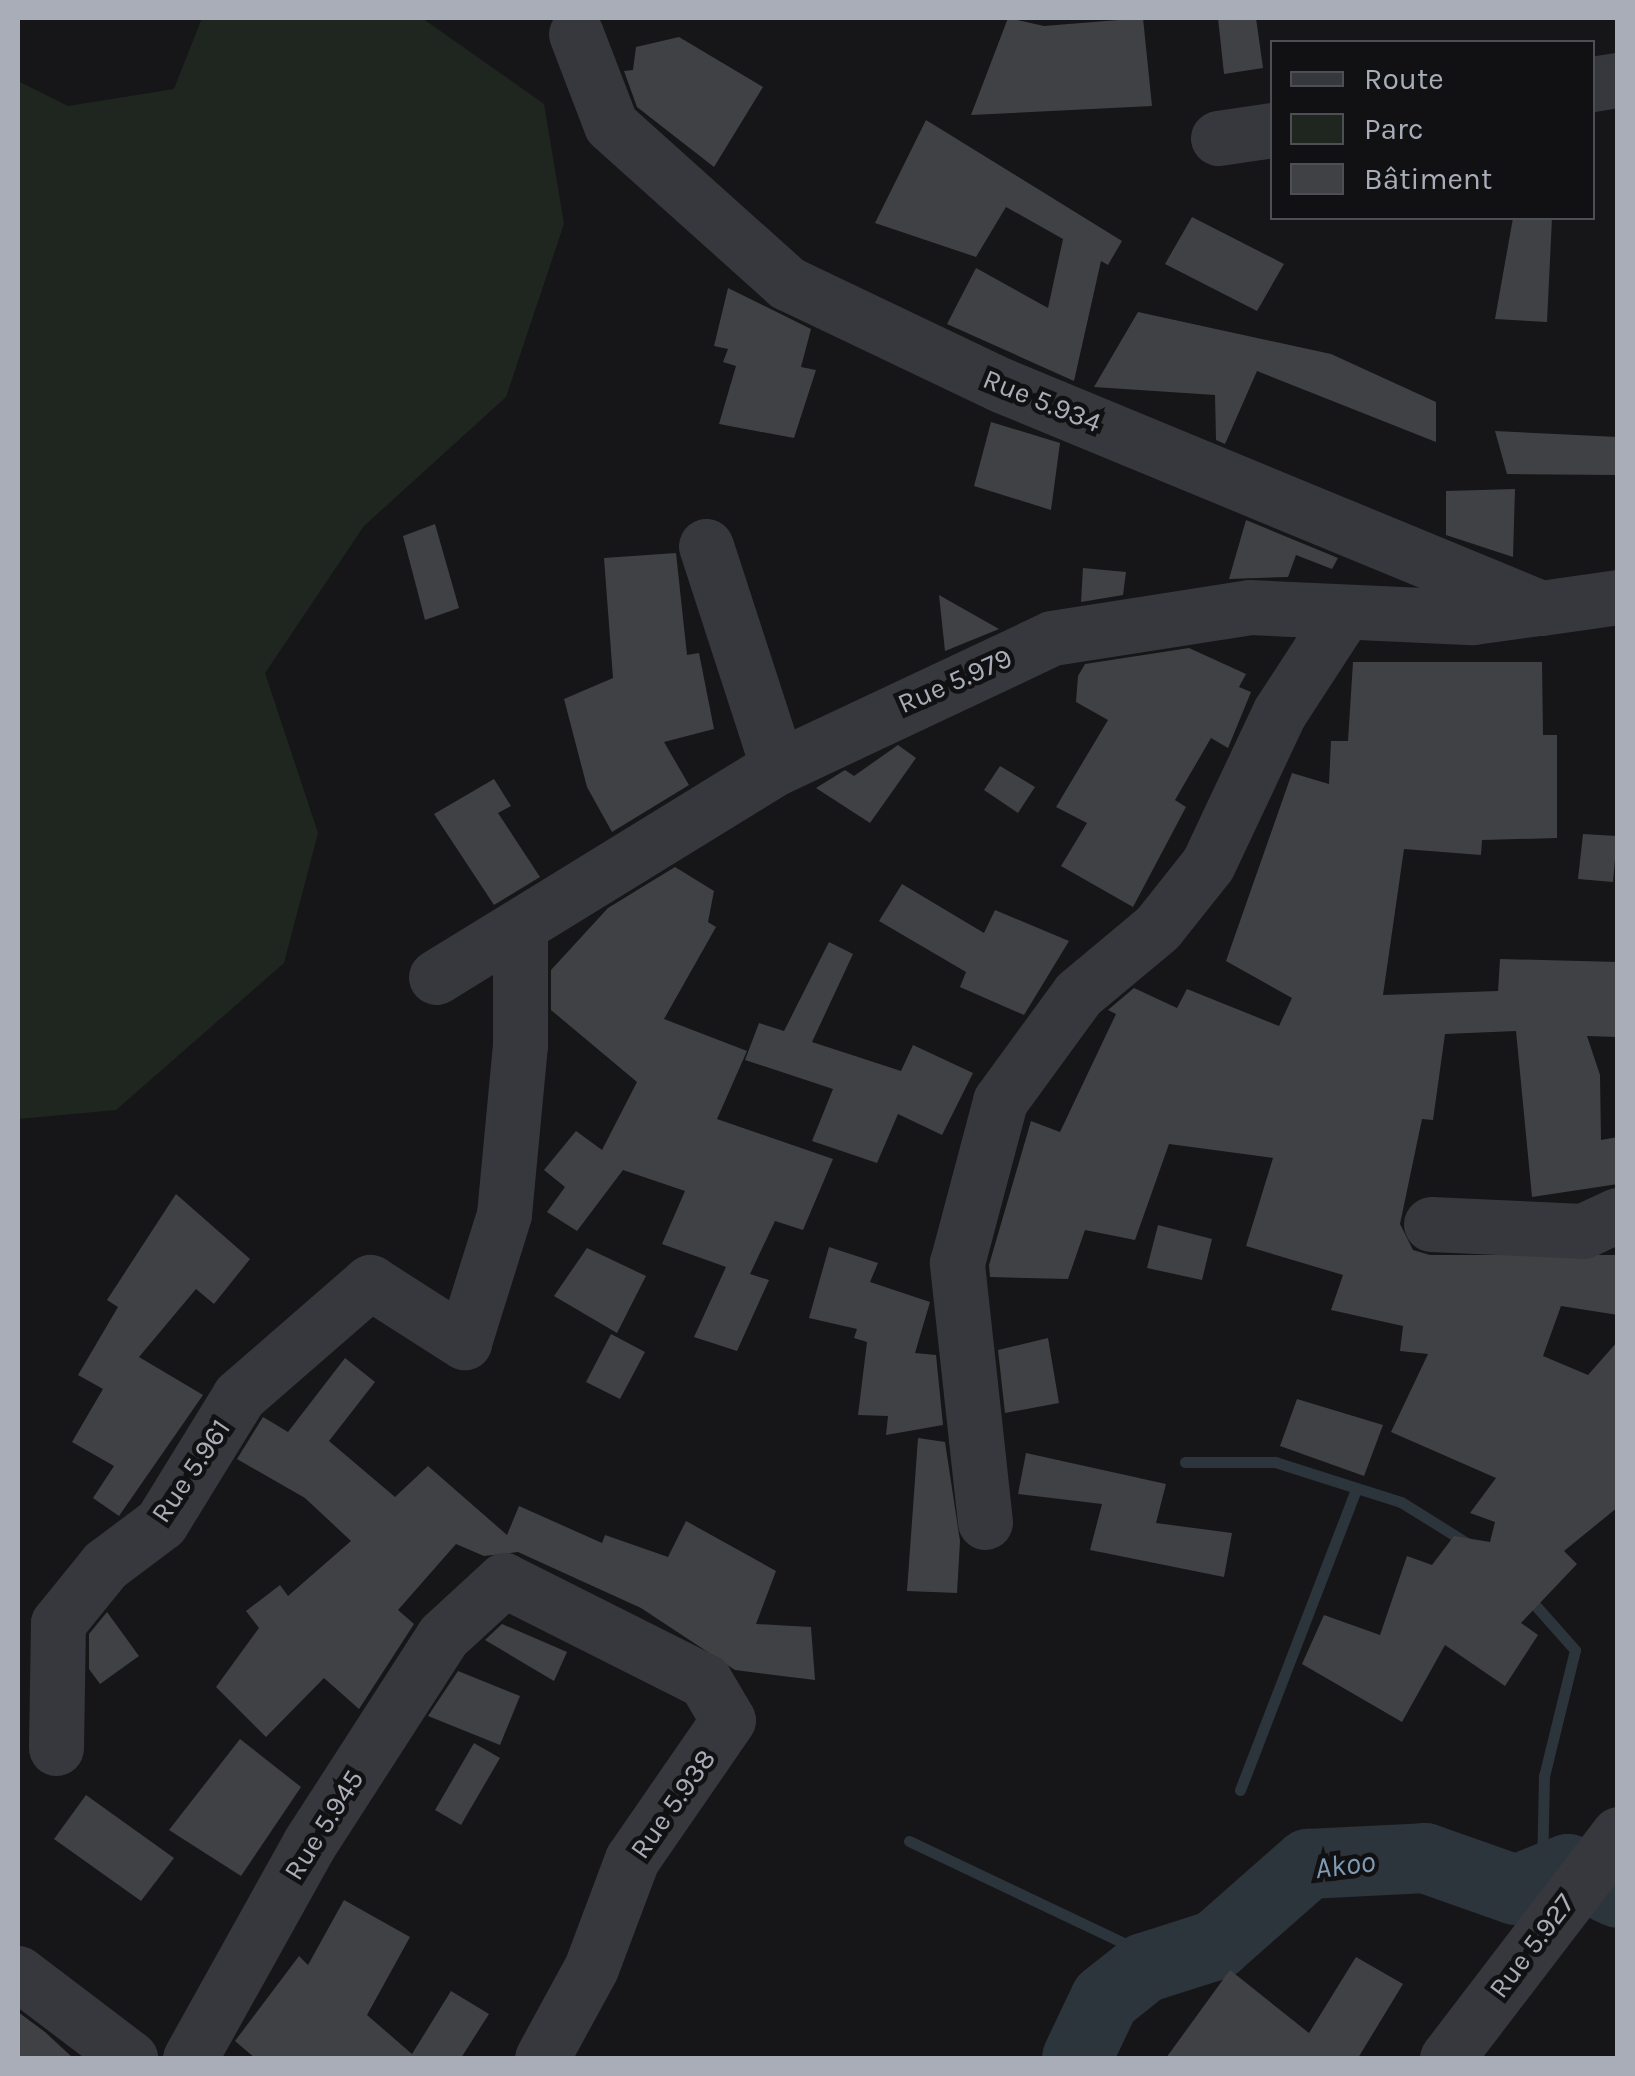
<!DOCTYPE html>
<meta charset="utf-8">
<style>
body{margin:0}
#map{position:relative;width:1635px;height:2076px;overflow:hidden;background:#161618;font-family:Karla,sans-serif}
div>[style]{position:absolute}
.green>*{inset:0;background:#1e261f}
.stream>*{height:11px;margin:-5.5px;padding:0 5.5px;transform-origin:5.5px;border-radius:5.5px;background:#2c353c}
.river>*{height:70px;margin:-35px;padding:0 35px;transform-origin:35px;border-radius:35px;background:#2c353c}
.building>*{inset:0;background:#404145}
.minor>*{height:55px;margin:-27.5px;padding:0 27.5px;transform-origin:27.5px;border-radius:27.5px;background:#37383d}
span{translate:-50% -50%;white-space:nowrap;text-align:center;line-height:1.15;-webkit-text-stroke:9px #111113;paint-order:stroke}
.street-label{font-size:28px;color:#a8adb8}
.water-label{font-size:30px;color:#7f9bb3;font-style:italic}
.frame{position:absolute;inset:0;border:20px solid #a8adb8;pointer-events:none}
.legend{position:absolute;left:1270px;top:40px;width:325px;height:180px;box-sizing:border-box;background:#111113;border:2px solid #4d4f55;margin:0;padding:12px 18px;list-style:none;font-size:30px;color:#a8adb8}
.legend li{display:flex;align-items:center;gap:20px;height:50px}
.legend b{width:50px;border:2px solid #4d4f55}
</style>
<div id="map">
<div class="green">
<div style="clip-path:polygon(202px 18px,422px 18px,544px 104px,564px 224px,506px 397px,364px 526px,265px 673px,318px 833px,284px 963px,116px 1110px,18px 1119px,18px 81px,68px 106px,174px 89px)"></div>
</div>
<div class="stream">
<div style="left:1185px;top:1462px;width:90px"></div>
<div style="left:1275px;top:1462px;width:132px;rotate:17.6deg"></div>
<div style="left:1401px;top:1502px;width:81px;rotate:31.9deg"></div>
<div style="left:1528px;top:1597px;width:71px;rotate:48.4deg"></div>
<div style="left:1575px;top:1650px;width:130px;rotate:103.8deg"></div>
<div style="left:1544px;top:1776px;width:99px;rotate:91.2deg"></div>
<div style="left:1240px;top:1790px;width:323px;rotate:-68.9deg"></div>
<div style="left:909px;top:1841px;width:280px;rotate:25.4deg"></div>
</div>
<div class="river">
<div style="left:1077px;top:2058px;width:65px;rotate:-64.6deg"></div>
<div style="left:1105px;top:1999px;width:50px;rotate:-38.5deg"></div>
<div style="left:1144px;top:1968px;width:76px;rotate:-17.7deg"></div>
<div style="left:1216px;top:1945px;width:123px;rotate:-41.4deg"></div>
<div style="left:1308px;top:1864px;width:117px;rotate:-2.9deg"></div>
<div style="left:1425px;top:1858px;width:96px;rotate:19.4deg"></div>
<div style="left:1516px;top:1890px;width:56px;rotate:-22deg"></div>
<div style="left:1568px;top:1869px;width:55px;rotate:25.6deg"></div>
</div>
<div class="building">
<div style="clip-path:polygon(1008px 18px,1044px 26px,1143px 18px,1152px 106px,971px 115px)"></div>
<div style="clip-path:polygon(1218px 18px,1256px 18px,1263px 68px,1224px 74px)"></div>
<div style="clip-path:polygon(679px 37px,763px 87px,714px 167px,637px 107px,624px 71px,633px 70px,636px 47px)"></div>
<div style="clip-path:polygon(926px 120px,1122px 241px,1108px 265px,1101px 261px,1074px 381px,947px 324px,976px 268px,1048px 308px,1063px 239px,1006px 207px,976px 257px,875px 223px)"></div>
<div style="clip-path:polygon(1192px 217px,1284px 264px,1257px 311px,1165px 264px)"></div>
<div style="clip-path:polygon(1513px 218px,1552px 218px,1547px 322px,1495px 319px)"></div>
<div style="clip-path:polygon(728px 288px,811px 329px,801px 367px,816px 370px,794px 438px,719px 424px,736px 366px,723px 362px,728px 349px,714px 346px)"></div>
<div style="clip-path:polygon(1138px 312px,1331px 354px,1436px 402px,1436px 442px,1257px 371px,1225px 444px,1216px 440px,1215px 395px,1094px 387px)"></div>
<div style="clip-path:polygon(991px 422px,1060px 443px,1051px 510px,974px 486px)"></div>
<div style="clip-path:polygon(1495px 431px,1618px 437px,1618px 475px,1507px 474px)"></div>
<div style="clip-path:polygon(1515px 489px,1513px 557px,1446px 535px,1446px 491px)"></div>
<div style="clip-path:polygon(1246px 520px,1338px 558px,1332px 569px,1296px 555px,1288px 577px,1229px 579px)"></div>
<div style="clip-path:polygon(435px 524px,459px 608px,425px 620px,403px 536px)"></div>
<div style="clip-path:polygon(676px 553px,687px 655px,699px 653px,714px 729px,664px 742px,689px 785px,612px 832px,587px 787px,564px 699px,613px 678px,604px 558px)"></div>
<div style="clip-path:polygon(1083px 568px,1126px 572px,1123px 595px,1081px 602px)"></div>
<div style="clip-path:polygon(939px 595px,999px 629px,945px 651px)"></div>
<div style="clip-path:polygon(1189px 648px,1246px 674px,1239px 687px,1251px 692px,1228px 748px,1211px 738px,1175px 800px,1186px 807px,1133px 907px,1061px 866px,1087px 823px,1056px 807px,1108px 720px,1076px 702px,1078px 676px,1085px 664px)"></div>
<div style="clip-path:polygon(1353px 662px,1542px 662px,1543px 735px,1557px 735px,1557px 838px,1482px 840px,1481px 855px,1404px 849px,1383px 995px,1498px 991px,1500px 959px,1618px 962px,1618px 1037px,1587px 1036px,1600px 1075px,1601px 1140px,1618px 1137px,1618px 1184px,1532px 1197px,1516px 1031px,1445px 1034px,1433px 1120px,1422px 1119px,1400px 1224px,1413px 1250px,1430px 1255px,1618px 1255px,1618px 1315px,1561px 1306px,1543px 1356px,1588px 1375px,1618px 1341px,1618px 1507px,1564px 1551px,1577px 1564px,1521px 1623px,1538px 1635px,1505px 1686px,1445px 1645px,1402px 1722px,1302px 1664px,1324px 1615px,1380px 1635px,1407px 1556px,1432px 1565px,1454px 1536px,1490px 1542px,1495px 1522px,1470px 1513px,1496px 1478px,1391px 1432px,1428px 1354px,1400px 1351px,1403px 1326px,1331px 1310px,1343px 1275px,1246px 1246px,1273px 1158px,1169px 1144px,1135px 1240px,1085px 1230px,1068px 1279px,990px 1277px,989px 1265px,1031px 1121px,1060px 1132px,1116px 1014px,1108px 1010px,1134px 988px,1177px 1008px,1187px 989px,1279px 1026px,1292px 998px,1226px 961px,1292px 773px,1329px 784px,1331px 741px,1348px 741px)"></div>
<div style="clip-path:polygon(898px 745px,916px 758px,870px 823px,816px 788px,845px 770px,854px 776px)"></div>
<div style="clip-path:polygon(1000px 766px,1035px 787px,1018px 813px,984px 790px)"></div>
<div style="clip-path:polygon(494px 779px,511px 806px,498px 813px,540px 877px,494px 905px,434px 814px)"></div>
<div style="clip-path:polygon(1583px 834px,1617px 836px,1613px 882px,1578px 879px)"></div>
<div style="clip-path:polygon(675px 867px,714px 891px,708px 922px,716px 927px,664px 1019px,747px 1051px,717px 1119px,833px 1159px,803px 1230px,775px 1221px,750px 1274px,769px 1280px,737px 1351px,694px 1337px,726px 1267px,662px 1244px,685px 1191px,623px 1170px,577px 1231px,547px 1212px,565px 1187px,544px 1170px,576px 1131px,602px 1150px,637px 1082px,551px 1010px,551px 970px,608px 908px)"></div>
<div style="clip-path:polygon(902px 884px,984px 933px,995px 910px,1069px 941px,1024px 1015px,960px 987px,966px 972px,879px 921px)"></div>
<div style="clip-path:polygon(829px 942px,853px 954px,812px 1042px,901px 1071px,913px 1045px,973px 1073px,942px 1135px,898px 1114px,877px 1163px,812px 1141px,833px 1089px,745px 1060px,759px 1023px,784px 1031px)"></div>
<div style="clip-path:polygon(176px 1194px,250px 1259px,214px 1304px,196px 1289px,139px 1357px,203px 1395px,119px 1516px,93px 1498px,114px 1466px,72px 1442px,103px 1389px,78px 1375px,118px 1307px,107px 1300px)"></div>
<div style="clip-path:polygon(1158px 1225px,1212px 1239px,1202px 1280px,1147px 1268px)"></div>
<div style="clip-path:polygon(829px 1247px,878px 1263px,870px 1282px,930px 1302px,915px 1353px,936px 1355px,943px 1425px,886px 1435px,888px 1416px,858px 1415px,867px 1342px,854px 1338px,857px 1329px,809px 1318px)"></div>
<div style="clip-path:polygon(587px 1248px,646px 1276px,617px 1333px,554px 1296px)"></div>
<div style="clip-path:polygon(611px 1334px,645px 1352px,620px 1399px,586px 1382px)"></div>
<div style="clip-path:polygon(1048px 1338px,1059px 1403px,1005px 1413px,998px 1350px)"></div>
<div style="clip-path:polygon(345px 1358px,375px 1382px,329px 1441px,395px 1497px,428px 1466px,507px 1535px,519px 1506px,602px 1543px,605px 1535px,668px 1557px,686px 1521px,776px 1571px,756px 1624px,811px 1627px,815px 1680px,735px 1670px,641px 1608px,518px 1552px,484px 1556px,456px 1544px,398px 1610px,414px 1624px,359px 1709px,324px 1678px,266px 1737px,216px 1687px,259px 1628px,246px 1611px,280px 1585px,288px 1596px,351px 1541px,305px 1498px,237px 1459px,263px 1417px,288px 1432px)"></div>
<div style="clip-path:polygon(1297px 1399px,1383px 1425px,1364px 1476px,1280px 1446px)"></div>
<div style="clip-path:polygon(918px 1438px,945px 1442px,960px 1541px,957px 1593px,907px 1591px)"></div>
<div style="clip-path:polygon(1026px 1453px,1166px 1484px,1156px 1523px,1232px 1533px,1224px 1577px,1090px 1550px,1102px 1504px,1018px 1494px)"></div>
<div style="clip-path:polygon(107px 1612px,139px 1656px,100px 1684px,89px 1669px,89px 1634px)"></div>
<div style="clip-path:polygon(502px 1624px,567px 1652px,554px 1681px,485px 1640px)"></div>
<div style="clip-path:polygon(458px 1671px,520px 1696px,500px 1745px,428px 1716px)"></div>
<div style="clip-path:polygon(240px 1739px,301px 1787px,241px 1876px,169px 1830px)"></div>
<div style="clip-path:polygon(474px 1743px,500px 1758px,461px 1825px,435px 1810px)"></div>
<div style="clip-path:polygon(86px 1795px,174px 1858px,141px 1901px,54px 1839px)"></div>
<div style="clip-path:polygon(344px 1900px,410px 1937px,367px 2015px,412px 2054px,451px 1991px,489px 2014px,461px 2058px,255px 2058px,235px 2041px,299px 1956px,308px 1965px)"></div>
<div style="clip-path:polygon(1356px 1957px,1403px 1984px,1358px 2058px,1166px 2058px,1230px 1970px,1309px 2033px)"></div>
<div style="clip-path:polygon(18px 2012px,45px 2032px,73px 2058px,18px 2058px)"></div>
</div>
<div class="minor">
<div style="left:576px;top:34px;width:97px;rotate:69deg"></div>
<div style="left:611px;top:125px;width:237px;rotate:41.9deg"></div>
<div style="left:787px;top:283px;width:237px;rotate:25.5deg"></div>
<div style="left:1001px;top:385px;width:584px;rotate:22.44deg"></div>
<div style="left:1541px;top:608px;width:78px;rotate:-8.1deg"></div>
<div style="left:1592px;top:84px;width:26px;rotate:-9deg"></div>
<div style="left:1218px;top:138px;width:55px;rotate:-8.4deg"></div>
<div style="left:706px;top:546px;width:232px;rotate:72deg"></div>
<div style="left:436px;top:977px;width:401px;rotate:-31.6deg"></div>
<div style="left:778px;top:767px;width:303px;rotate:-25.2deg"></div>
<div style="left:1052px;top:638px;width:199px;rotate:-8.9deg"></div>
<div style="left:1249px;top:607px;width:224px;rotate:2.6deg"></div>
<div style="left:1473px;top:617px;width:66px;rotate:-7.9deg"></div>
<div style="left:1431px;top:1224px;width:152px;rotate:2.6deg"></div>
<div style="left:1583px;top:1231px;width:38px;rotate:-25deg"></div>
<div style="left:985px;top:1522px;width:261px;rotate:-96.2deg"></div>
<div style="left:957px;top:1263px;width:168px;rotate:-75.1deg"></div>
<div style="left:1000px;top:1101px;width:132px;rotate:-53.9deg"></div>
<div style="left:1078px;top:994px;width:104px;rotate:-39.9deg"></div>
<div style="left:1158px;top:927px;width:80px;rotate:-51.6deg"></div>
<div style="left:1208px;top:864px;width:167px;rotate:-64.8deg"></div>
<div style="left:1279px;top:713px;width:119px;rotate:-57deg"></div>
<div style="left:56px;top:1748px;width:125px;rotate:-89.1deg"></div>
<div style="left:58px;top:1623px;width:75px;rotate:-51deg"></div>
<div style="left:105px;top:1565px;width:70px;rotate:-36.9deg"></div>
<div style="left:161px;top:1523px;width:149px;rotate:-58.4deg"></div>
<div style="left:239px;top:1396px;width:174px;rotate:-41deg"></div>
<div style="left:370px;top:1282px;width:112px;rotate:32.6deg"></div>
<div style="left:464px;top:1342px;width:134px;rotate:-72.6deg"></div>
<div style="left:504px;top:1214px;width:170px;rotate:-84.6deg"></div>
<div style="left:520px;top:1045px;width:119px;rotate:-90deg"></div>
<div style="left:18px;top:1973px;width:141px;rotate:37.2deg"></div>
<div style="left:190px;top:2058px;width:245px;rotate:-60.9deg"></div>
<div style="left:309px;top:1844px;width:247px;rotate:-57.2deg"></div>
<div style="left:443px;top:1636px;width:83px;rotate:-42.6deg"></div>
<div style="left:504px;top:1580px;width:225px;rotate:26.7deg"></div>
<div style="left:705px;top:1681px;width:45px;rotate:59.5deg"></div>
<div style="left:728px;top:1720px;width:169px;rotate:124.6deg"></div>
<div style="left:632px;top:1859px;width:116px;rotate:110.6deg"></div>
<div style="left:591px;top:1968px;width:102px;rotate:118.6deg"></div>
<div style="left:1447px;top:2058px;width:282px;rotate:-52.6deg"></div>
</div>
<div class="street-label">
<span style="left:1042px;top:401px;rotate:22deg">Rue 5.934</span>
<span style="left:955px;top:681px;rotate:-24deg">Rue 5.979</span>
<span style="left:191px;top:1471px;rotate:-56deg">Rue 5.961</span>
<span style="left:673px;top:1804px;rotate:-55deg">Rue 5.938</span>
<span style="left:324px;top:1825px;rotate:-58deg">Rue 5.945</span>
<span style="left:1532px;top:1946px;rotate:-53deg">Rue 5.927</span>
</div>
<div class="water-label">
<span style="left:1345px;top:1865px;rotate:-7deg">Akoo</span>
</div>
<div class="frame"></div>
<ul class="legend">
<li><b style="height:12px;background:#37383d"></b>Route</li>
<li><b style="height:28px;background:#1e261f"></b>Parc</li>
<li><b style="height:28px;background:#404145"></b>Bâtiment</li>
</ul>
</div>
